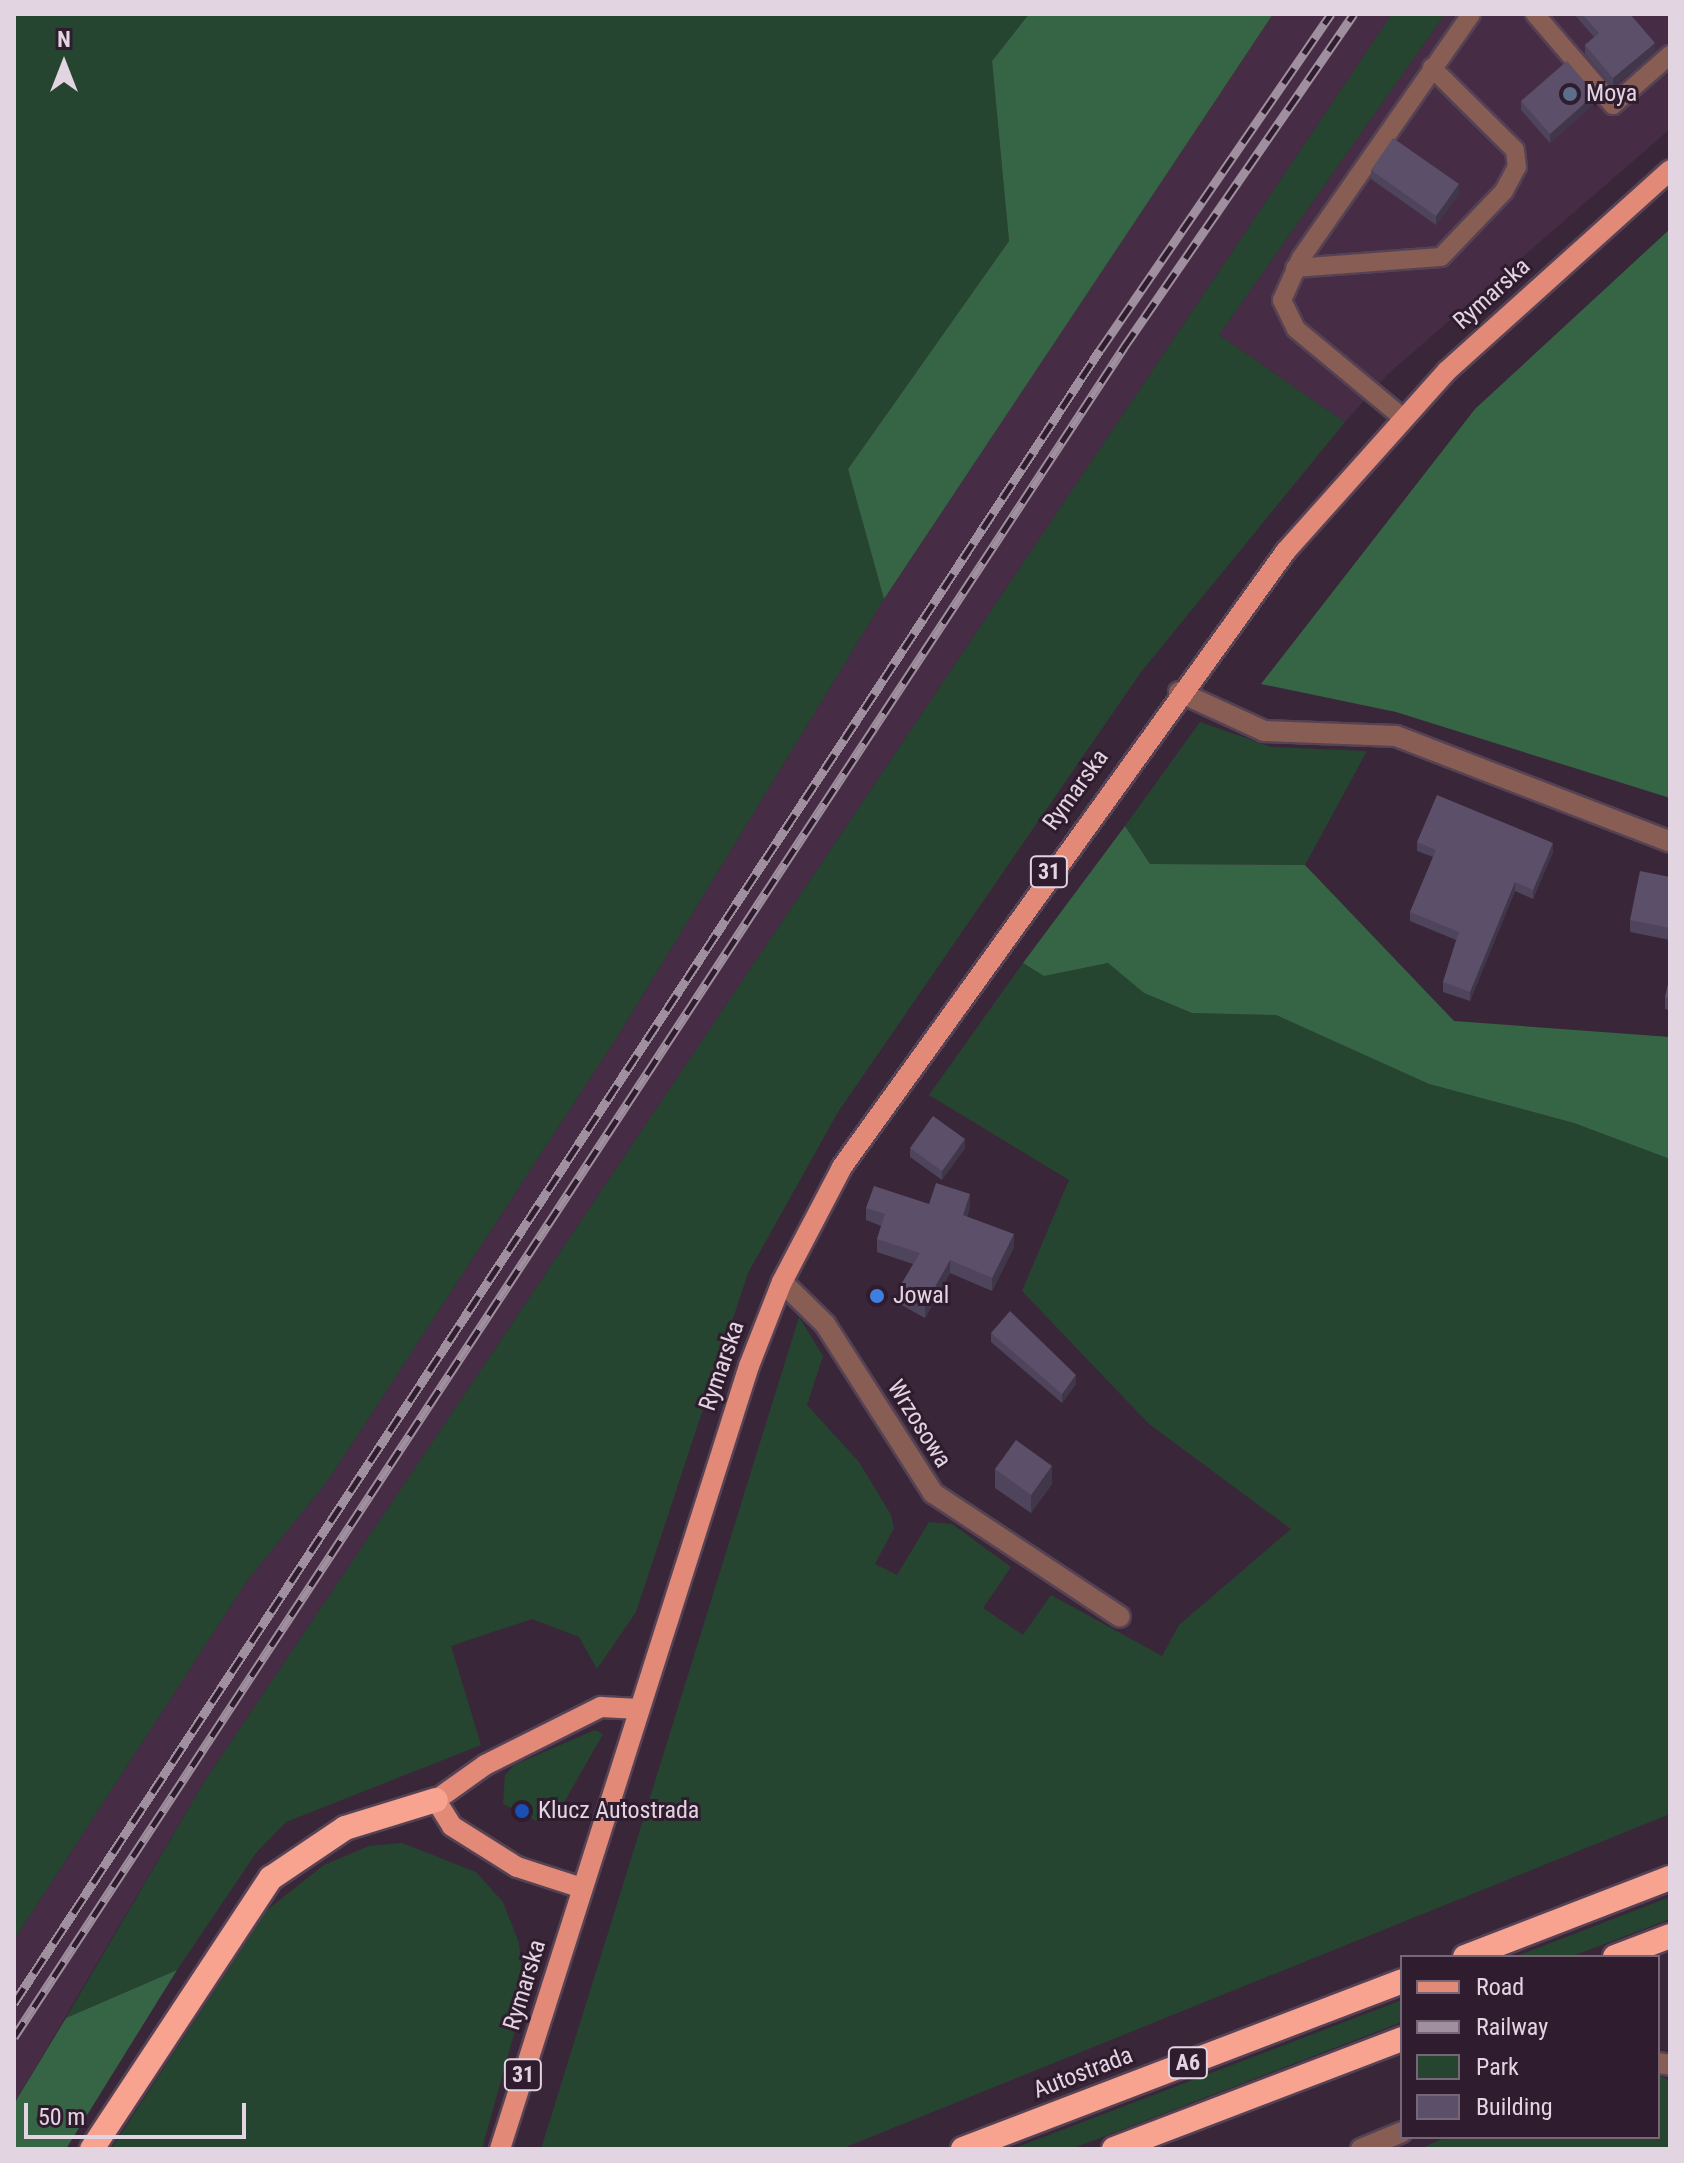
<!DOCTYPE html>
<style>
body{margin:0}
#map{position:relative;width:1684px;height:2163px;overflow:hidden;background:#3a2639;font-family:"Roboto Condensed",sans-serif}
div>[style]{position:absolute}
.built>*{inset:0;background:#462c45}
.green>*{inset:0;background:#264530}
.forest>*{inset:0;background:#356545}
.roads{filter:drop-shadow(2px 0 #554254) drop-shadow(-2px 0 #554254) drop-shadow(0 2px #554254) drop-shadow(0 -2px #554254)}
.service>*{height:18px;margin:-9px;padding:0 9px;transform-origin:9px;border-radius:9px;background:#885d53}
.minor>*{height:20px;margin:-10px;padding:0 10px;transform-origin:10px;border-radius:10px;background:#885d53}
.primary>*{height:20px;margin:-10px;padding:0 10px;transform-origin:10px;border-radius:10px;background:#e28977}
.motorway>*{height:24px;margin:-12px;padding:0 12px;transform-origin:12px;border-radius:12px;background:#f8a290}
.rail>*{height:9px;margin-top:-4.5px;transform-origin:0;background:repeating-linear-gradient(90deg,#301c2f 0 18px,#a0909f 0 36px);box-sizing:border-box;border-block:2px solid #a0909f}
.wall>*{inset:0;background:#4e445b}
.shaded-wall>*{inset:0;background:#40374a}
.building>*{inset:0;background:#5b4f6a}
.dots>*{width:22px;height:22px;translate:-50% -50%;box-sizing:border-box;border:4px solid #301c2f;border-radius:50%}
span{translate:-50% -50%;white-space:nowrap;text-align:center;line-height:1.15;-webkit-text-stroke:6px #301c2f;paint-order:stroke}
.shield-label span{padding:2px 6px;background:#301c2f;border:2px solid;border-radius:6px;-webkit-text-stroke-width:0}
.shield-label{font-size:22px;color:#e2d5e1;font-weight:700}
.poi-label{font-size:24px;color:#e2d5e1}
.left{translate:0 -50%;text-align:left}
.street-label{font-size:24px;color:#e2d5e1}
.frame{position:absolute;inset:0;border:16px solid #e2d5e1;pointer-events:none}
.legend{position:absolute;left:1400px;top:1955px;width:260px;height:184px;box-sizing:border-box;background:#301c2f;border:2px solid #776676;margin:0;padding:10px 14px;list-style:none;font-size:24px;color:#e2d5e1}
.legend li{display:flex;align-items:center;gap:16px;height:40px}
.legend b{width:40px;border:2px solid #776676}
.north{position:absolute;left:24px;top:24px;width:80px;height:80px;-webkit-text-stroke:6px #301c2f;paint-order:stroke;rotate:0deg;font-size:22px;font-weight:700;line-height:32px;text-align:center;color:#e2d5e1}
.north::after{content:'';display:block;margin:auto;width:28px;height:36px;background:#e2d5e1;clip-path:polygon(50% 0,100% 100%,50% 72%,0 100%)}
.scale{position:absolute;left:24px;top:2103px;width:222px;height:36px;box-sizing:border-box;border:4px solid #e2d5e1;border-top:0;padding-left:10px;font-size:24px;line-height:28px;white-space:nowrap;color:#e2d5e1;-webkit-text-stroke:6px #301c2f;paint-order:stroke}
</style>
<div id="map">
<div class="built">
<div style="clip-path:polygon(1273px 14px,1392px 14px,204px 1782px,14px 2104px,14px 1940px,247px 1581px,329px 1479px,619px 1034px,884px 599px)"></div>
<div style="clip-path:polygon(1445px 14px,1670px 14px,1670px 129px,1388px 374px,1345px 422px,1219px 335px)"></div>
</div>
<div class="green">
<div style="clip-path:polygon(14px 14px,1029px 14px,992px 61px,1009px 241px,848px 469px,884px 599px,619px 1034px,329px 1479px,247px 1581px,14px 1940px)"></div>
<div style="clip-path:polygon(1392px 14px,1445px 14px,1219px 335px,1345px 422px,1141px 672px,838px 1112px,748px 1273px,636px 1612px,597px 1669px,579px 1637px,532px 1619px,451px 1646px,481px 1745px,286px 1822px,256px 1853px,177px 1970px,66px 2018px,204px 1782px)"></div>
<div style="clip-path:polygon(1200px 722px,1272px 747px,1367px 751px,1305px 865px,1150px 864px,1125px 826px)"></div>
<div style="clip-path:polygon(1023px 963px,1044px 976px,1108px 963px,1144px 993px,1192px 1013px,1276px 1015px,1429px 1084px,1574px 1123px,1670px 1159px,1670px 1814px,841px 2149px,541px 2149px,799px 1317px,823px 1356px,807px 1405px,859px 1462px,891px 1515px,894px 1528px,875px 1564px,897px 1575px,929px 1522px,952px 1524px,1011px 1567px,983px 1608px,1023px 1635px,1051px 1595px,1162px 1656px,1179px 1625px,1291px 1529px,1149px 1424px,1022px 1291px,1069px 1180px,929px 1095px)"></div>
<div style="clip-path:polygon(595px 1730px,603px 1734px,559px 1811px,536px 1821px,503px 1804px,505px 1775px,514px 1765px)"></div>
<div style="clip-path:polygon(402px 1843px,476px 1872px,503px 1902px,519px 1943px,524px 1998px,482px 2149px,111px 2149px,267px 1910px,324px 1865px,369px 1846px)"></div>
<div style="clip-path:polygon(1670px 1897px,1670px 1919px,1570px 1957px,1514px 1957px)"></div>
<div style="clip-path:polygon(1402px 2000px,1402px 2022px,1071px 2149px,1012px 2149px)"></div>
<div style="clip-path:polygon(1658px 2074px,1670px 2081px,1670px 2149px,1420px 2149px,1446px 2137px,1658px 2137px)"></div>
</div>
<div class="forest">
<div style="clip-path:polygon(1029px 14px,1273px 14px,884px 599px,848px 469px,1009px 241px,992px 61px)"></div>
<div style="clip-path:polygon(1670px 229px,1670px 798px,1396px 712px,1261px 684px,1475px 409px)"></div>
<div style="clip-path:polygon(1125px 826px,1150px 864px,1305px 865px,1454px 1021px,1670px 1037px,1670px 1159px,1574px 1123px,1429px 1084px,1276px 1015px,1192px 1013px,1144px 993px,1108px 963px,1044px 976px,1023px 963px)"></div>
<div style="clip-path:polygon(177px 1970px,66px 2149px,14px 2149px,14px 2104px,66px 2018px)"></div>
</div>
<div class="roads">
<div class="service">
<div style="left:1535px;top:14px;width:120px;rotate:49.4deg"></div>
<div style="left:1613px;top:105px;width:76px;rotate:-41.3deg"></div>
<div style="left:1295px;top:268px;width:146px;rotate:-4.3deg"></div>
<div style="left:1441px;top:257px;width:91px;rotate:-46.3deg"></div>
<div style="left:1504px;top:191px;width:27px;rotate:-62deg"></div>
<div style="left:1517px;top:167px;width:17px;rotate:-97deg"></div>
<div style="left:1515px;top:150px;width:117px;rotate:-135.3deg"></div>
<div style="left:1402px;top:417px;width:138px;rotate:-140.3deg"></div>
<div style="left:1296px;top:329px;width:32px;rotate:-116deg"></div>
<div style="left:1282px;top:300px;width:46px;rotate:-65.7deg"></div>
<div style="left:1301px;top:258px;width:297px;rotate:-55.1deg"></div>
</div>
<div class="minor">
<div style="left:1179px;top:692px;width:94px;rotate:24.6deg"></div>
<div style="left:1264px;top:731px;width:132px;rotate:2.2deg"></div>
<div style="left:1396px;top:736px;width:294px;rotate:21.1deg"></div>
<div style="left:782px;top:1282px;width:60px;rotate:44.3deg"></div>
<div style="left:825px;top:1324px;width:201px;rotate:57.4deg"></div>
<div style="left:933px;top:1493px;width:224px;rotate:33.5deg"></div>
<div style="left:1658px;top:2063px;width:12px;rotate:9deg"></div>
<div style="left:1361px;top:2149px;width:44px;rotate:-22.5deg"></div>
</div>
<div class="primary">
<div style="left:582px;top:1888px;width:68px;rotate:-162.1deg"></div>
<div style="left:517px;top:1867px;width:77px;rotate:-147.8deg"></div>
<div style="left:452px;top:1826px;width:31px;rotate:-122deg"></div>
<div style="left:436px;top:1800px;width:60px;rotate:-35.5deg"></div>
<div style="left:485px;top:1765px;width:130px;rotate:-26.6deg"></div>
<div style="left:601px;top:1707px;width:38px;rotate:3deg"></div>
<div style="left:500px;top:2149px;width:822px;rotate:-72.36deg"></div>
<div style="left:749px;top:1366px;width:90px;rotate:-68.6deg"></div>
<div style="left:782px;top:1282px;width:130px;rotate:-62.4deg"></div>
<div style="left:842px;top:1167px;width:759px;rotate:-54.22deg"></div>
<div style="left:1286px;top:551px;width:241px;rotate:-48.2deg"></div>
<div style="left:1447px;top:371px;width:300px;rotate:-42deg"></div>
</div>
<div class="motorway">
<div style="left:1465px;top:1957px;width:220px;rotate:-21.1deg"></div>
<div style="left:1615px;top:1957px;width:59px;rotate:-20.9deg"></div>
<div style="left:92px;top:2149px;width:325px;rotate:-56.6deg"></div>
<div style="left:271px;top:1878px;width:89px;rotate:-34deg"></div>
<div style="left:345px;top:1828px;width:95px;rotate:-17.1deg"></div>
<div style="left:963px;top:2149px;width:470px;rotate:-20.9deg"></div>
<div style="left:1114px;top:2149px;width:308px;rotate:-20.9deg"></div>
</div>
</div>
<div class="rail">
<div style="left:14px;top:2003px;width:1978px;rotate:-56.7deg"></div>
<div style="left:1100px;top:350px;width:408px;rotate:-55.5deg"></div>
<div style="left:14px;top:2037px;width:2022px;rotate:-56.7deg"></div>
<div style="left:1124px;top:347px;width:405px;rotate:-55.4deg"></div>
</div>
<div class="wall">
<div style="clip-path:polygon(1574px 14px,1630px 14px,1655px 52px,1613px 87px,1585px 54px,1585px 45px,1594px 37px)"></div>
<div style="clip-path:polygon(1521px 101px,1595px 103px,1550px 143px,1521px 110px)"></div>
<div style="clip-path:polygon(1371px 170px,1459px 194px,1436px 225px,1371px 179px)"></div>
<div style="clip-path:polygon(1417px 842px,1553px 852px,1533px 899px,1515px 891px,1470px 1001px,1443px 992px,1443px 982px,1456px 940px,1410px 921px,1410px 912px,1433px 857px,1417px 851px)"></div>
<div style="clip-path:polygon(1670px 877px,1670px 940px,1630px 932px,1630px 920px)"></div>
<div style="clip-path:polygon(1670px 976px,1670px 1010px,1665px 1009px,1665px 997px)"></div>
<div style="clip-path:polygon(910px 1148px,965px 1148px,942px 1180px,910px 1157px)"></div>
<div style="clip-path:polygon(929px 1204px,970px 1207px,967px 1217px,1014px 1247px,992px 1291px,950px 1273px,925px 1318px,898px 1303px,898px 1290px,913px 1264px,877px 1252px,877px 1239px,881px 1226px,866px 1220px,866px 1208px)"></div>
<div style="clip-path:polygon(991px 1333px,1076px 1384px,1062px 1403px,991px 1342px)"></div>
<div style="clip-path:polygon(995px 1469px,1052px 1484px,1031px 1513px,995px 1488px)"></div>
</div>
<div class="shaded-wall">
<div style="clip-path:polygon(1655px 43px,1655px 52px,1613px 87px,1613px 78px)"></div>
<div style="clip-path:polygon(1595px 94px,1595px 103px,1550px 143px,1550px 134px)"></div>
<div style="clip-path:polygon(1459px 184px,1459px 194px,1436px 225px,1436px 216px)"></div>
<div style="clip-path:polygon(1553px 843px,1553px 852px,1533px 899px,1533px 890px)"></div>
<div style="clip-path:polygon(1515px 882px,1515px 891px,1470px 1001px,1470px 992px)"></div>
<div style="clip-path:polygon(965px 1139px,965px 1148px,942px 1180px,942px 1171px)"></div>
<div style="clip-path:polygon(970px 1194px,970px 1207px,963px 1228px,963px 1215px)"></div>
<div style="clip-path:polygon(1014px 1234px,1014px 1247px,992px 1291px,992px 1278px)"></div>
<div style="clip-path:polygon(950px 1260px,950px 1273px,925px 1318px,925px 1305px)"></div>
<div style="clip-path:polygon(1076px 1375px,1076px 1384px,1062px 1403px,1062px 1394px)"></div>
<div style="clip-path:polygon(1052px 1466px,1052px 1484px,1031px 1513px,1031px 1495px)"></div>
</div>
<div class="building">
<div style="clip-path:polygon(1582px 14px,1630px 14px,1655px 43px,1613px 78px,1585px 45px,1599px 33px)"></div>
<div style="clip-path:polygon(1567px 61px,1595px 94px,1550px 134px,1521px 101px)"></div>
<div style="clip-path:polygon(1393px 138px,1459px 184px,1436px 216px,1371px 170px)"></div>
<div style="clip-path:polygon(1437px 795px,1553px 843px,1533px 890px,1515px 882px,1470px 992px,1443px 982px,1459px 932px,1410px 912px,1436px 850px,1417px 842px)"></div>
<div style="clip-path:polygon(1640px 871px,1670px 877px,1670px 928px,1630px 920px)"></div>
<div style="clip-path:polygon(1670px 976px,1670px 998px,1665px 997px)"></div>
<div style="clip-path:polygon(933px 1116px,965px 1139px,942px 1171px,910px 1148px)"></div>
<div style="clip-path:polygon(936px 1183px,970px 1194px,963px 1215px,1014px 1234px,992px 1278px,950px 1260px,925px 1305px,898px 1290px,920px 1253px,877px 1239px,885px 1214px,866px 1208px,874px 1186px,929px 1204px)"></div>
<div style="clip-path:polygon(1010px 1311px,1076px 1375px,1062px 1394px,991px 1333px)"></div>
<div style="clip-path:polygon(1016px 1440px,1052px 1466px,1031px 1495px,995px 1469px)"></div>
</div>
<div class="dots">
<div style="left:1570px;top:94px;background:#5c6f8a"></div>
<div style="left:877px;top:1296px;background:#3f7fe0"></div>
<div style="left:522px;top:1811px;background:#1a4fb4"></div>
</div>
<div class="shield-label">
<span style="left:1049px;top:872px">31</span>
<span style="left:1188px;top:2063px">A6</span>
<span style="left:523px;top:2075px">31</span>
</div>
<div class="poi-label">
<span class="left" style="left:1586px;top:94px">Moya</span>
<span class="left" style="left:893px;top:1296px">Jowal</span>
<span class="left" style="left:538px;top:1811px">Klucz Autostrada</span>
</div>
<div class="street-label">
<span style="left:1492px;top:294px;rotate:-42deg">Rymarska</span>
<span style="left:1076px;top:790px;rotate:-54deg">Rymarska</span>
<span style="left:722px;top:1366px;rotate:-71deg">Rymarska</span>
<span style="left:919px;top:1424px;rotate:58deg">Wrzosowa</span>
<span style="left:525px;top:1985px;rotate:-73deg">Rymarska</span>
<span style="left:1083px;top:2073px;rotate:-21deg">Autostrada</span>
</div>
<div class="frame"></div>
<ul class="legend">
<li><b style="height:10px;background:#e28977"></b>Road</li>
<li><b style="height:10px;background:#a0909f"></b>Railway</li>
<li><b style="height:22px;background:#264530"></b>Park</li>
<li><b style="height:22px;background:#5b4f6a"></b>Building</li>
</ul>
<div class="north">N</div>
<div class="scale">50 m</div>
</div>
